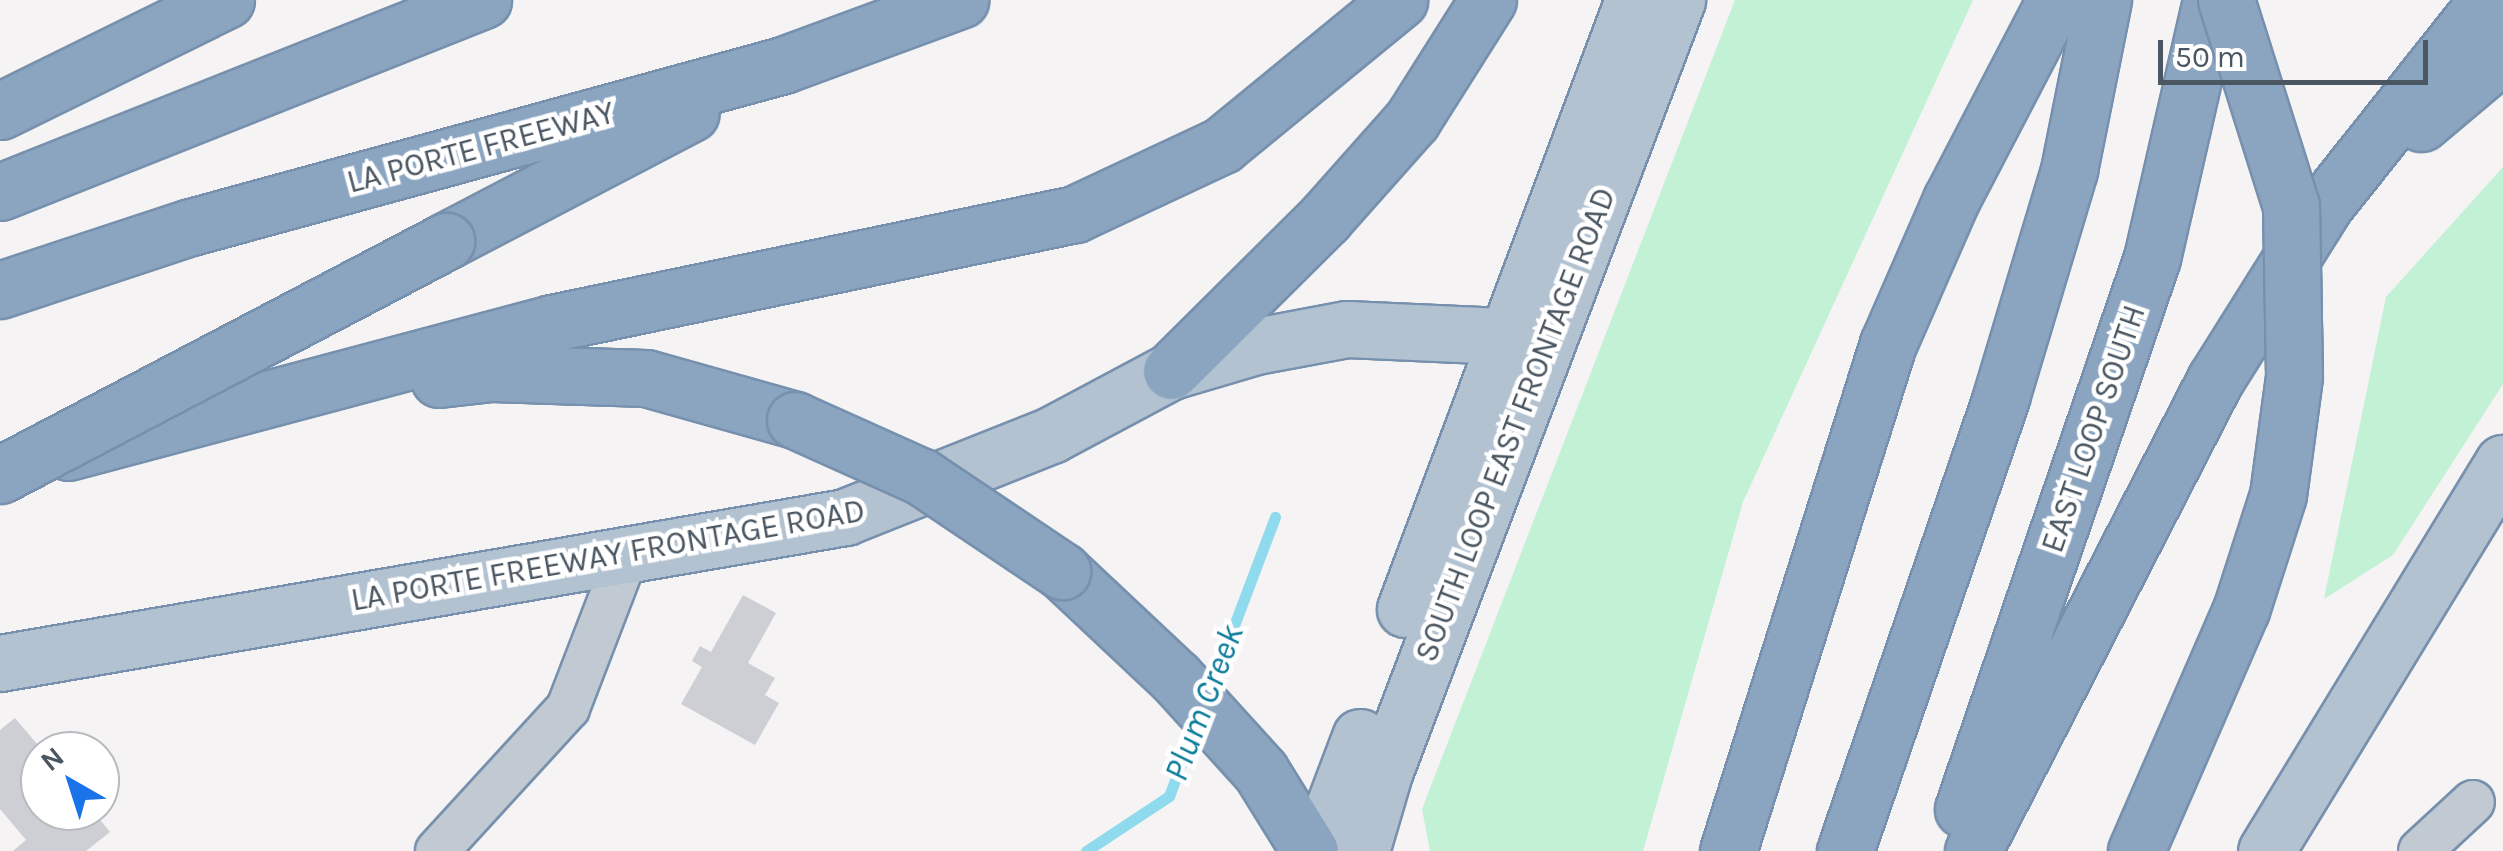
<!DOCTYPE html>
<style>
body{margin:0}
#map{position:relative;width:2503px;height:851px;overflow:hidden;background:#f5f3f3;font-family:Karla,sans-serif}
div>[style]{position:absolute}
.green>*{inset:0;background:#c3f1d5}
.stream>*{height:11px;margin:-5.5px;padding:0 5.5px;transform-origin:5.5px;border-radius:5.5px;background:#90daee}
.building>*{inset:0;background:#cdcfd5}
.roads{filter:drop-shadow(2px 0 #7690ad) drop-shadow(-2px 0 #7690ad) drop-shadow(0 2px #7690ad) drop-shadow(0 -2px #7690ad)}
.minor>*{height:42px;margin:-21px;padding:0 21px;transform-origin:21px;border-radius:21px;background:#c1cad2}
.major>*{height:55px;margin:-27.5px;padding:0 27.5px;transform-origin:27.5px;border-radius:27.5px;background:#b3c2d1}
.highway>*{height:55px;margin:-27.5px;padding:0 27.5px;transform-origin:27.5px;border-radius:27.5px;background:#8ba5c1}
.bridges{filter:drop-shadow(2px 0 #7690ad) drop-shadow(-2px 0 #7690ad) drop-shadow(0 2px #7690ad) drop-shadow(0 -2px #7690ad)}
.highway-bridge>*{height:55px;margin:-27.5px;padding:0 27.5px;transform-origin:27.5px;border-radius:27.5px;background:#8ba5c1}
span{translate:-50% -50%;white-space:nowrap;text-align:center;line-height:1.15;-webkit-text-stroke:9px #fff;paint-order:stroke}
.street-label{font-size:32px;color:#4a5661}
.water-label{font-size:35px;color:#0c7c9b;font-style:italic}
.north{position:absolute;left:20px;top:731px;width:100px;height:100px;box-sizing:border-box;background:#fff;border:2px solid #b7bbc0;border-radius:50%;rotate:321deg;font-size:28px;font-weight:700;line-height:40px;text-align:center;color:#4a5661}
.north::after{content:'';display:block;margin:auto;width:35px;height:45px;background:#1a73e8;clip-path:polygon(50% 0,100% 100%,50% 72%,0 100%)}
.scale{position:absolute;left:2158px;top:40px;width:270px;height:45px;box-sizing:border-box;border:5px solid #4a5661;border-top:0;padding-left:12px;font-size:30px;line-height:35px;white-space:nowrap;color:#4a5661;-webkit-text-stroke:8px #fff;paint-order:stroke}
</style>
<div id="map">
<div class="green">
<div style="clip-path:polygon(1735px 0,1973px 0,1743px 502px,1643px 851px,1430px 851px,1422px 809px)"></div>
<div style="clip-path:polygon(2503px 167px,2503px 384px,2393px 555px,2324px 599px,2386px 297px)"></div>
</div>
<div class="stream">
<div style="left:1210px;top:689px;width:184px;rotate:-69.3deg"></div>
<div style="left:1086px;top:851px;width:100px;rotate:-33.5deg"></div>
<div style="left:1169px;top:796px;width:76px;rotate:-69.2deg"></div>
</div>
<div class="building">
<div style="clip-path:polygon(743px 595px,776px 613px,748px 663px,775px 678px,765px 695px,779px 703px,755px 745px,681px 704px,702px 667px,692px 661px,700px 646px,711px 652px)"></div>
<div style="clip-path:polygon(15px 718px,43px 751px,40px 811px,93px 811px,110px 832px,86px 851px,13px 851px,26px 840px,0 809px,0 730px)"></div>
</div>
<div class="roads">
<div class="minor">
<div style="left:437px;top:851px;width:194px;rotate:-47.5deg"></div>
<div style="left:568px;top:708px;width:162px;rotate:-69deg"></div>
<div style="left:2420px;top:851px;width:72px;rotate:-42.8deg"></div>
</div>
<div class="major">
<div style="left:1405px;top:609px;width:650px;rotate:-69.47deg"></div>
<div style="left:0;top:663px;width:858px;rotate:-9.8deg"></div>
<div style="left:845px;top:517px;width:222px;rotate:-21.7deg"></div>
<div style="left:1051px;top:435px;width:136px;rotate:-28.1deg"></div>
<div style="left:1171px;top:371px;width:89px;rotate:-16.4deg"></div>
<div style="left:1256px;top:346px;width:93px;rotate:-10.6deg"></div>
<div style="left:1347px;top:329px;width:156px;rotate:2.6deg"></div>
<div style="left:1503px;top:336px;width:42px;rotate:21deg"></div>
<div style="left:1317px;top:851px;width:122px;rotate:-69.3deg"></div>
<div style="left:1361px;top:851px;width:81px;rotate:-73.6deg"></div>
<div style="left:1384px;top:773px;width:827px;rotate:-69.24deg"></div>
<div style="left:2266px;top:851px;width:455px;rotate:-58.6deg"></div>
</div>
<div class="highway">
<div style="left:0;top:111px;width:252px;rotate:-26.2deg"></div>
<div style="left:2421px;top:123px;width:107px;rotate:-40.1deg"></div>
<div style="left:0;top:192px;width:520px;rotate:-21.68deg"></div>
<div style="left:446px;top:241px;width:276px;rotate:-27.6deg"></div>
<div style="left:0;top:290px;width:201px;rotate:-18.3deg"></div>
<div style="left:191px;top:227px;width:614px;rotate:-15.3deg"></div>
<div style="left:783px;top:65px;width:189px;rotate:-20.2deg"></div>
<div style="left:1171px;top:371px;width:217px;rotate:-44.8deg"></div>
<div style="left:1325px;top:218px;width:131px;rotate:-48.4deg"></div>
<div style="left:1412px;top:120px;width:142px;rotate:-57.7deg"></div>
<div style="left:439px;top:379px;width:53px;rotate:-6.5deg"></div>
<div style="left:492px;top:373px;width:154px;rotate:1.9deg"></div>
<div style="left:646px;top:378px;width:155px;rotate:15.7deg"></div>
<div style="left:68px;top:452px;width:501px;rotate:-14.92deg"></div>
<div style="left:552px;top:323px;width:534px;rotate:-11.77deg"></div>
<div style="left:1075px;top:214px;width:162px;rotate:-25.1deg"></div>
<div style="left:1222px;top:145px;width:229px;rotate:-39.3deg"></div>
<div style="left:1062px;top:571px;width:155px;rotate:43.2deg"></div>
<div style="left:1175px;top:677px;width:128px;rotate:47.8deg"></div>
<div style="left:1261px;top:772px;width:93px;rotate:58.2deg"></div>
<div style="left:1963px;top:809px;width:583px;rotate:-71.07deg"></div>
<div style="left:2152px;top:258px;width:265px;rotate:-77.1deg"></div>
<div style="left:1728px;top:851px;width:532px;rotate:-72.49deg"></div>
<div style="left:1888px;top:344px;width:157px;rotate:-66.4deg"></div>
<div style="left:1951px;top:200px;width:225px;rotate:-62.5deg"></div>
<div style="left:1845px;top:851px;width:480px;rotate:-71deg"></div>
<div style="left:2001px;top:397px;width:237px;rotate:-73.3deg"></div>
<div style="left:2069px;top:170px;width:173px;rotate:-78.7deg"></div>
<div style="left:1973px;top:851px;width:530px;rotate:-62.81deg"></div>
<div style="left:2215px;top:380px;width:205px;rotate:-57.9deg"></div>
<div style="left:2324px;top:206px;width:263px;rotate:-51.5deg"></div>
</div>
</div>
<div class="bridges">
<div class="highway-bridge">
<div style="left:795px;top:420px;width:139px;rotate:24.2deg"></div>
<div style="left:922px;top:477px;width:169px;rotate:33.9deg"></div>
<div style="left:0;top:475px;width:504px;rotate:-27.68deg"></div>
<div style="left:2136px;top:851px;width:263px;rotate:-66.5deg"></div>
<div style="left:2241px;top:610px;width:121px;rotate:-72.2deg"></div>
<div style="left:2278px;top:495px;width:120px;rotate:-82.3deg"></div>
<div style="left:2294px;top:376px;width:170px;rotate:-91deg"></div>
<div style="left:2291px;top:206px;width:216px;rotate:-107.5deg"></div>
</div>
</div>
<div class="street-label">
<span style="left:481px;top:148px;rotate:-15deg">LA PORTE FREEWAY</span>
<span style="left:1516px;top:425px;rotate:-69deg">SOUTH LOOP EAST FRONTAGE ROAD</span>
<span style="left:2094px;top:429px;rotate:-71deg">EAST LOOP SOUTH</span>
<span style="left:608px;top:556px;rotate:-10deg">LA PORTE FREEWAY FRONTAGE ROAD</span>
</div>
<div class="water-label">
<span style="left:1204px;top:703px;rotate:-69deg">Plum Creek</span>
</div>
<div class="north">N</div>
<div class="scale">50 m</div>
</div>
